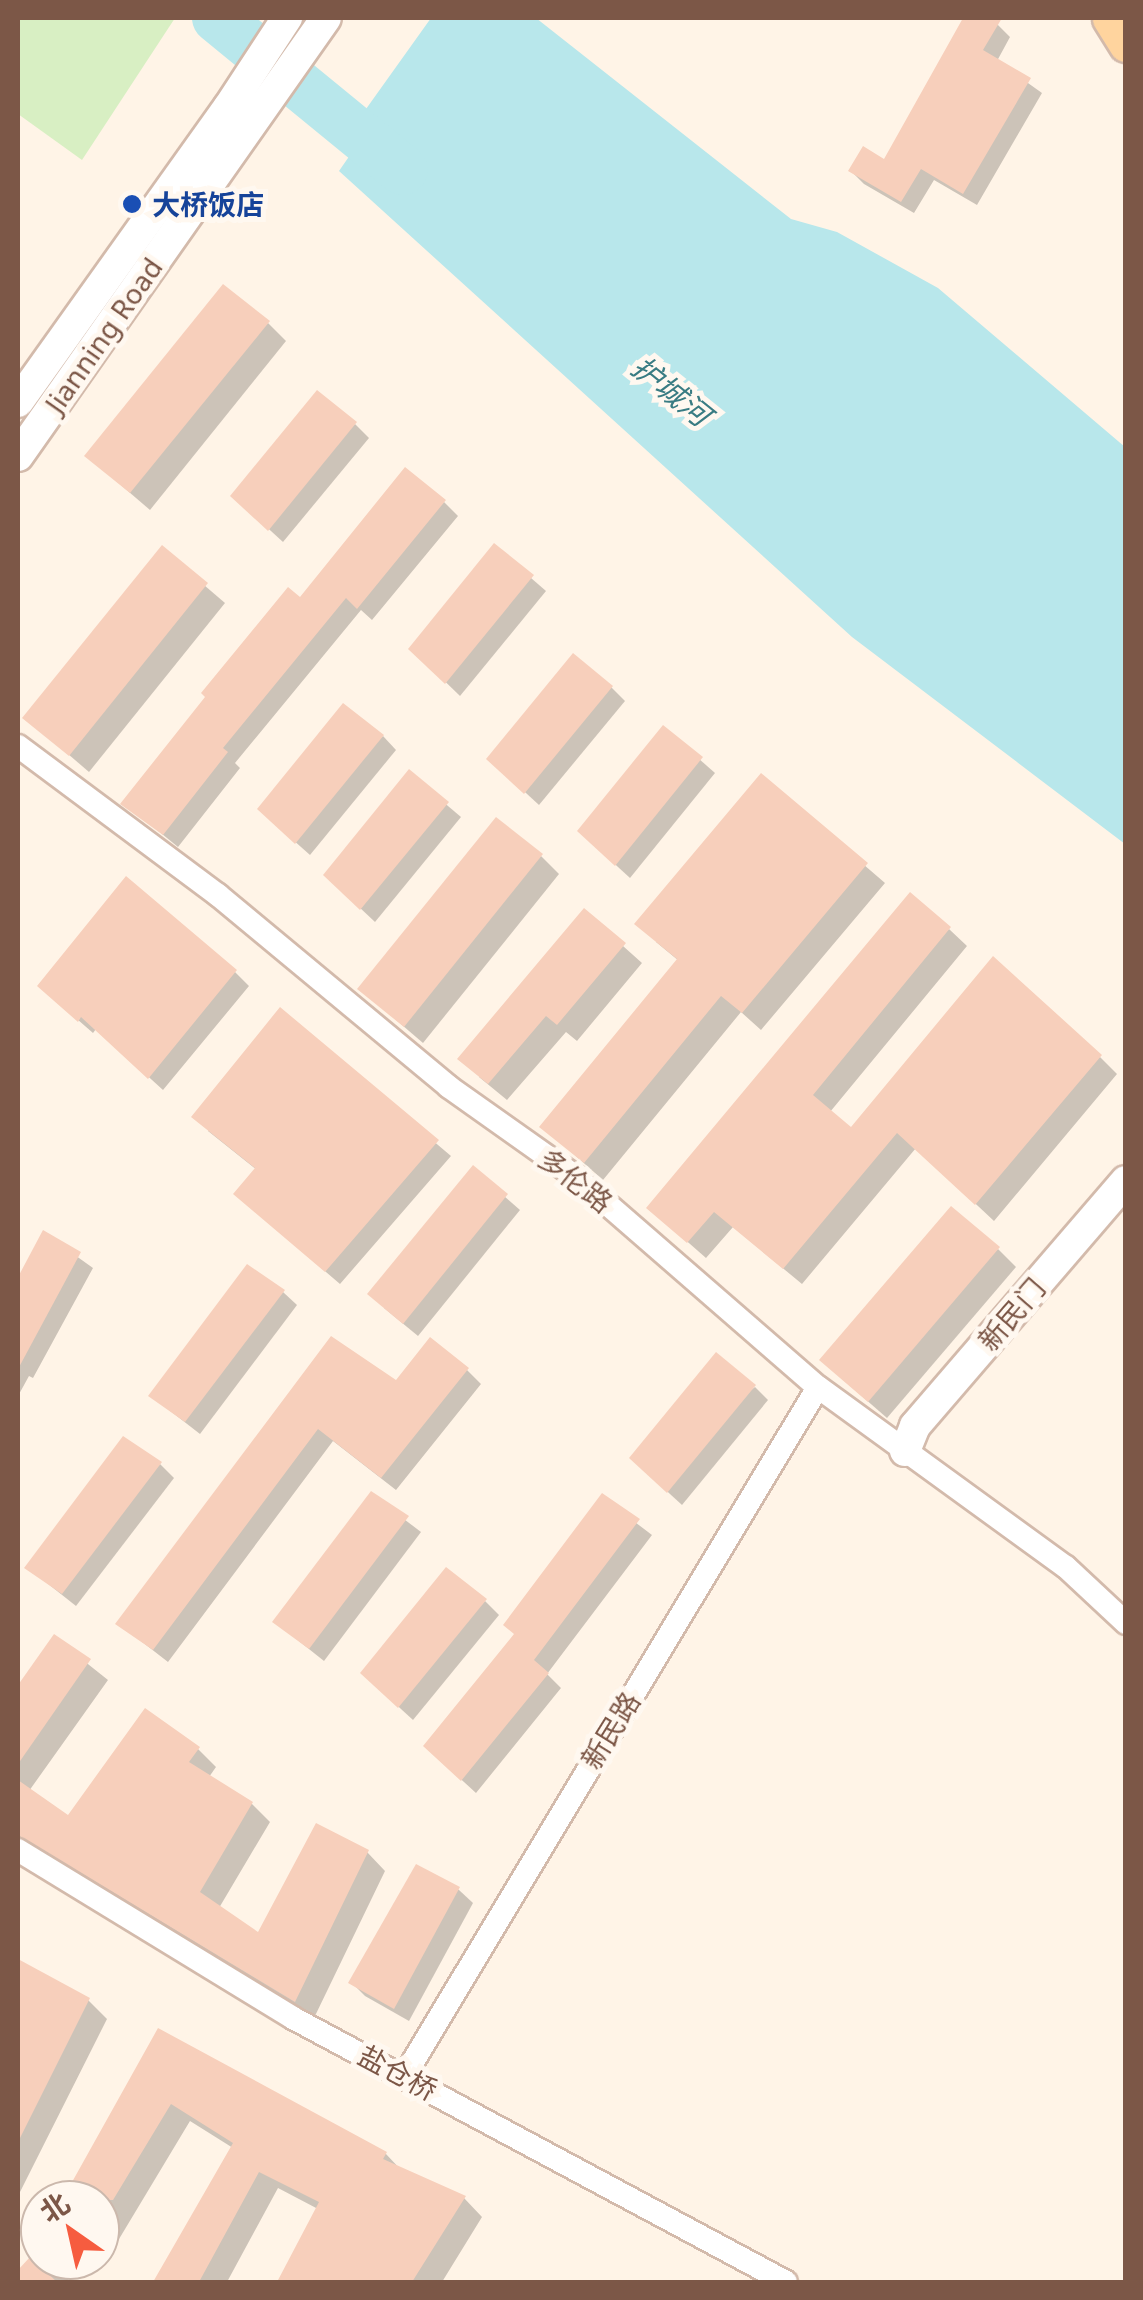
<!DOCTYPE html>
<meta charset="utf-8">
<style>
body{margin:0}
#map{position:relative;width:1143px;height:2300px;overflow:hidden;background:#fff4e7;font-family:"Noto Sans","Noto Sans SC",sans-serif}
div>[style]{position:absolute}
.green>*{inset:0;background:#d8efc3}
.water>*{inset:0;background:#b8e7eb}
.shadow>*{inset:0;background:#0003}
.river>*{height:50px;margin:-25px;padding:0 25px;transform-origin:25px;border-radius:25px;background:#b8e7eb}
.building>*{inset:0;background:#f7cfbb}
.roads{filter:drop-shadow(2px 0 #d3baab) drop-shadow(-2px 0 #d3baab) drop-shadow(0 2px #d3baab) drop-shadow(0 -2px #d3baab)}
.street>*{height:22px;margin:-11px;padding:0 11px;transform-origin:11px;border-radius:11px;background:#fff}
.secondary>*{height:30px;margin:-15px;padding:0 15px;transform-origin:15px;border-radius:15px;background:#fff}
.primary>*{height:35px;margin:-17.5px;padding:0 17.5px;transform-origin:17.5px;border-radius:17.5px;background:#ffd49e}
.dots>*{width:28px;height:28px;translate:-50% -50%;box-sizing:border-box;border:5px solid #fff8f0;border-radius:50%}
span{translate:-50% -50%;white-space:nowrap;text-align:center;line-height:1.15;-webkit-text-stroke:10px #fff8f0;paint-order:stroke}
.transit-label{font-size:28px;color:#164399;font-weight:700}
.left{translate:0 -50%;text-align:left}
.street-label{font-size:28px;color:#7c5747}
.water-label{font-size:30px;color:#397c83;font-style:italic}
.frame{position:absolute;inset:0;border:20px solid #7c5747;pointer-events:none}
.north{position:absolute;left:20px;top:2180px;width:100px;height:100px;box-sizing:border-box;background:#fff8f0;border:2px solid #cbb8ac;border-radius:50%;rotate:326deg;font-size:28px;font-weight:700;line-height:40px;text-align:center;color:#7c5747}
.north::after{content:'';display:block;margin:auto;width:35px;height:45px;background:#f65c3f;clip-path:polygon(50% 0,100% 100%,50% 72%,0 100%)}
</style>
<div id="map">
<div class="green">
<div style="clip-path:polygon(18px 18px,175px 18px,82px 160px,18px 114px)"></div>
</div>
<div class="water">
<div style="clip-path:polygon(431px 18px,536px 18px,791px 219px,837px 232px,938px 288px,1125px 447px,1125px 844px,852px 637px,339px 171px,357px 145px,346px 137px)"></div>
</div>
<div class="shadow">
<div style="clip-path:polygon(966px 18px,985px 18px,997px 24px,1010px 37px,997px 61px,1042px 93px,977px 205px,934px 180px,914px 213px,864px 184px,851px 171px,885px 162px)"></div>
<div style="clip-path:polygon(268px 323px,286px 341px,150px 510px,87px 456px)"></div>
<div style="clip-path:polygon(355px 424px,369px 438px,283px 542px,247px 509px)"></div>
<div style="clip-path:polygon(444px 502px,458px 516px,372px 620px,361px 610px,235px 763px,240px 768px,178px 847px,124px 803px,300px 601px)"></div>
<div style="clip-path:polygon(494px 546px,546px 591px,460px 696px,425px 662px)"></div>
<div style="clip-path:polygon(162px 549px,225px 603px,89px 772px,26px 718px)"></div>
<div style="clip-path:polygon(611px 687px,625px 701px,539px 805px,503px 772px)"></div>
<div style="clip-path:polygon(664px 728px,715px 773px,630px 878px,594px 845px)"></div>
<div style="clip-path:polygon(383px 736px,396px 750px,310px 855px,274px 823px)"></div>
<div style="clip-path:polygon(409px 773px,461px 817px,375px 922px,340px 889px)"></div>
<div style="clip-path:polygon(762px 777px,885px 883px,761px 1030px,741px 1012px,603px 1180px,543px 1127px,679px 961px,656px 942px)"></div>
<div style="clip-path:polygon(541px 856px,559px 874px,423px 1043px,360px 989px)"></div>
<div style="clip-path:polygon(585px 912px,642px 963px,577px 1041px,566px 1032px,507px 1100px,479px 1077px)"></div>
<div style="clip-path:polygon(949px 929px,967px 946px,830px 1112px,851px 1130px,1100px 1057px,1117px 1074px,994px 1221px,916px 1148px,802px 1284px,733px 1227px,706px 1258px,649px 1208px)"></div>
<div style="clip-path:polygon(235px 972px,249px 986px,163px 1090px,96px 1029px,93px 1033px,54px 999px)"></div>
<div style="clip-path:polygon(280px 1011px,451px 1156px,340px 1284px,250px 1207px,257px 1170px,208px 1131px)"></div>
<div style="clip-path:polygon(473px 1169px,520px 1210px,418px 1336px,384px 1308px)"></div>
<div style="clip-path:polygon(44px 1233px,93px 1268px,33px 1378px,29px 1376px,18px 1396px,18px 1280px)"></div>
<div style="clip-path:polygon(998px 1249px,1016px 1267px,887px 1418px,841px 1378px)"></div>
<div style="clip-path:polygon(283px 1292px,297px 1305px,200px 1434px,151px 1396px)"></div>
<div style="clip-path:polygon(331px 1340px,396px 1383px,467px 1370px,481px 1384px,396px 1490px,333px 1441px,168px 1662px,119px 1624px)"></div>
<div style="clip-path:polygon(755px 1387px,768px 1400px,682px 1505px,646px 1472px)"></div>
<div style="clip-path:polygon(160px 1464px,174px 1478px,76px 1606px,28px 1568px)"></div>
<div style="clip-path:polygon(371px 1494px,421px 1532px,324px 1661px,275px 1622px)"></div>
<div style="clip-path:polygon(602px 1497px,652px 1535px,547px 1674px,561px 1688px,476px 1793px,440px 1760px)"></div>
<div style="clip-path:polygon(485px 1601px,499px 1615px,413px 1720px,377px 1687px)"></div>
<div style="clip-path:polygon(54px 1637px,108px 1680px,29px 1791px,69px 1818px,198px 1749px,216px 1767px,209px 1777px,252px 1804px,270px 1822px,219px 1908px,259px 1936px,367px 1852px,385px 1871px,314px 2018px,18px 1851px,18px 1689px)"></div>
<div style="clip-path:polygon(417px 1868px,459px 1890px,473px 1903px,409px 2021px,365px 1996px,351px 1982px)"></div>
<div style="clip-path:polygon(18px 1962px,88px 2000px,107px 2019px,18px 2196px,21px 2055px,18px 2053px)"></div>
<div style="clip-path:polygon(159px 2031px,386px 2154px,402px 2171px,464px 2198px,482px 2217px,442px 2282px,279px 2282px,318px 2209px,278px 2188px,227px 2282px,156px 2282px,233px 2148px,190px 2121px,101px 2269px,86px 2260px,100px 2260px,100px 2200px,65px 2200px)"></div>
<div style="clip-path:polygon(38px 2252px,40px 2260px,47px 2260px,71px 2282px,18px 2282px,18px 2274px)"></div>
</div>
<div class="river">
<div style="left:217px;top:18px;width:240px;rotate:39.3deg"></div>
</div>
<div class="building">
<div style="clip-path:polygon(963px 18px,1002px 18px,983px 50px,1031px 78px,963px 194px,921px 169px,901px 202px,848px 171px,863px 146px,884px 159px)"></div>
<div style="clip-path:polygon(223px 284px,270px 321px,130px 493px,84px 456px)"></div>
<div style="clip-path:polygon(317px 390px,357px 422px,268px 531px,230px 496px)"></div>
<div style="clip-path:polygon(405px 467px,446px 500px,357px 609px,346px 598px,223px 748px,228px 752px,163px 835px,120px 804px,205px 697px,201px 693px,288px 587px,300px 597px)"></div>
<div style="clip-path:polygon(494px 543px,534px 575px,445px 684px,408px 649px)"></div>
<div style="clip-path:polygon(162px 545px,208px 583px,69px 756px,22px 718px)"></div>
<div style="clip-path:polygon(573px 653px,613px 686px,524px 794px,486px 759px)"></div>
<div style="clip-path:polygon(343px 703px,384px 735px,295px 844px,257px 809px)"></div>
<div style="clip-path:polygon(663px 725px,703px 757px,615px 866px,577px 831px)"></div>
<div style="clip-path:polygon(409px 769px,449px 802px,360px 910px,323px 875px)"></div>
<div style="clip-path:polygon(761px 773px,868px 863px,742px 1013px,721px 996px,584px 1163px,539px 1127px,677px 959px,634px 924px)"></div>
<div style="clip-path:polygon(496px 817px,543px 854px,404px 1027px,357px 989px)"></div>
<div style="clip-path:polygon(126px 876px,237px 970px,148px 1079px,81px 1017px,78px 1022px,37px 986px)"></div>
<div style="clip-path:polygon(910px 892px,951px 927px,813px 1095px,851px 1127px,993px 956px,1102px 1055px,975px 1205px,897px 1133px,783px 1269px,714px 1212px,687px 1243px,646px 1208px)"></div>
<div style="clip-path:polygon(584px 908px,626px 943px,557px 1025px,546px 1016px,488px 1084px,457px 1059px)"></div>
<div style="clip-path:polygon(280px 1007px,439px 1140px,325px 1272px,233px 1194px,255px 1168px,191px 1117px)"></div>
<div style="clip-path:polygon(473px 1165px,508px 1194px,403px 1324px,367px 1294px)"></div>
<div style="clip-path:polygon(951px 1206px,1000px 1247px,868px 1402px,819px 1360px)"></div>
<div style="clip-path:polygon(43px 1230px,81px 1252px,18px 1369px,18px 1277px)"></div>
<div style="clip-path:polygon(247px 1264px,285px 1290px,185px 1422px,148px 1396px)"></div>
<div style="clip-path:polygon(331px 1336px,396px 1380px,430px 1337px,469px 1368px,381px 1478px,318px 1429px,153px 1650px,115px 1624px)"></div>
<div style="clip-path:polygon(716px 1352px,756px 1385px,667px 1493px,629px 1458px)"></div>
<div style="clip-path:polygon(123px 1436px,162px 1462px,62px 1594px,24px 1568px)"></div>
<div style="clip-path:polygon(371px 1491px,409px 1516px,309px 1649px,272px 1622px)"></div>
<div style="clip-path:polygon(602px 1493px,640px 1519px,534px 1660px,549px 1673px,461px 1781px,423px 1746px,514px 1634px,503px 1625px)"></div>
<div style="clip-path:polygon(446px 1567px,487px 1599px,398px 1708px,360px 1673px)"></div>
<div style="clip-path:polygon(54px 1634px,91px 1659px,18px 1764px,18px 1685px)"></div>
<div style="clip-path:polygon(145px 1708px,200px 1747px,189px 1762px,253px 1802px,200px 1892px,258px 1932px,316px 1823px,369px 1850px,295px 2002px,18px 1835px,18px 1780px,68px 1815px)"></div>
<div style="clip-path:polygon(416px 1864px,460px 1887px,394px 2009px,348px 1983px)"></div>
<div style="clip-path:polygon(18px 1959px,90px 1998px,18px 2142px)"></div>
<div style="clip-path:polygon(158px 2028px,387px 2152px,383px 2159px,466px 2196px,412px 2282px,277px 2282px,319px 2202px,259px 2172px,199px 2282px,153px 2282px,233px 2143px,171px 2104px,113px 2200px,62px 2200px)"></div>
<div style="clip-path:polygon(30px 2257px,57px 2282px,18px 2282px,18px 2270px)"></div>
</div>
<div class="roads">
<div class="street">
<div style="left:18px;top:746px;width:249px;rotate:36.7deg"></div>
<div style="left:218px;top:895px;width:300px;rotate:39.7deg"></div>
<div style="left:449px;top:1087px;width:156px;rotate:35.3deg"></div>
<div style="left:576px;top:1177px;width:320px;rotate:41deg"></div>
<div style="left:818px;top:1387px;width:306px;rotate:36deg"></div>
<div style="left:1066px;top:1567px;width:82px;rotate:43deg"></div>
<div style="left:18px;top:1850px;width:322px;rotate:31.4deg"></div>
<div style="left:293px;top:2018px;width:559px;rotate:28.17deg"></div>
<div style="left:405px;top:2075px;width:802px;rotate:-59.02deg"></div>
</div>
<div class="secondary">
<div style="left:18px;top:402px;width:361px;rotate:-54.5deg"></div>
<div style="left:228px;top:108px;width:108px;rotate:-56.8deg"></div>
<div style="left:18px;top:456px;width:535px;rotate:-54.89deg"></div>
<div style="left:905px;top:1451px;width:27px;rotate:-68deg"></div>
<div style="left:915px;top:1426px;width:323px;rotate:-49.3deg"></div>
</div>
<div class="primary">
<div style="left:1110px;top:18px;width:31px;rotate:58deg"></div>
</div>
</div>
<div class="dots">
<div style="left:132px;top:204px;background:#1a4fb4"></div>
</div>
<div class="transit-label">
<span class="left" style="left:152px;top:204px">大桥饭店</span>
</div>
<div class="street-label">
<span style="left:103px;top:335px;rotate:-55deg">Jianning Road</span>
<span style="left:576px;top:1180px;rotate:38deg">多伦路</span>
<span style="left:1011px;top:1314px;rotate:-49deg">新民门</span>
<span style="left:610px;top:1730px;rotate:-58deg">新民路</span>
<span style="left:398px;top:2072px;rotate:28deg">盐仓桥</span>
</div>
<div class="water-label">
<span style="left:671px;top:391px;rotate:39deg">护城河</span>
</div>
<div class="frame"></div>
<div class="north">北</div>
</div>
